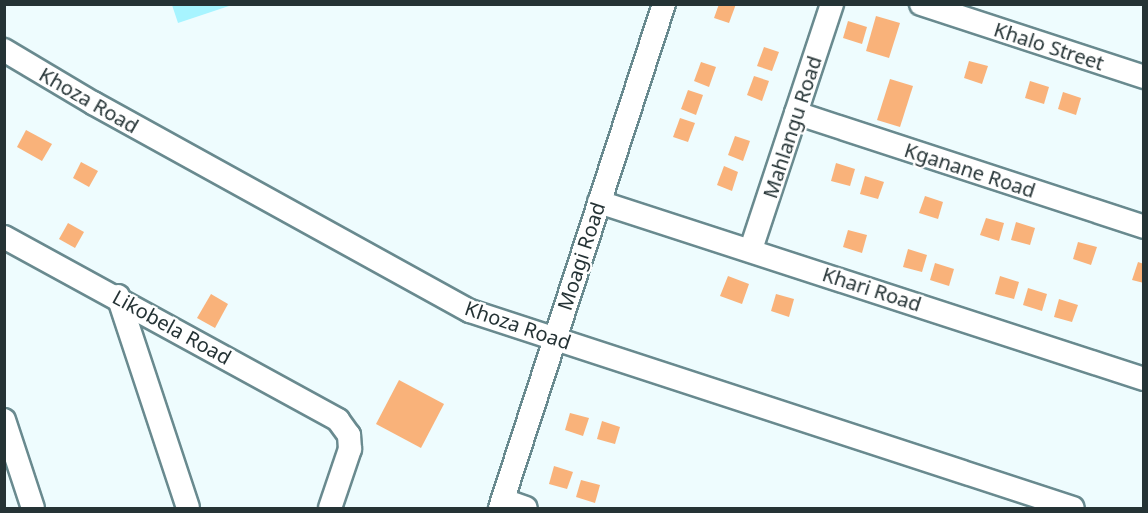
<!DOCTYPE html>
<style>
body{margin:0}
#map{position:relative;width:1148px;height:513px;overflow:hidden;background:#eefcfe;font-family:"Noto Sans",sans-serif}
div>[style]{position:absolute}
.green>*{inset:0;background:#a7f4ff}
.building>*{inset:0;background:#f9b27a}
.roads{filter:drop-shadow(2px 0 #698a8f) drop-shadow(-2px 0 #698a8f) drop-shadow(0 2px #698a8f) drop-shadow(0 -2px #698a8f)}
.minor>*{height:22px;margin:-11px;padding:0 11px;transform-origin:11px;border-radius:11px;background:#fff}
span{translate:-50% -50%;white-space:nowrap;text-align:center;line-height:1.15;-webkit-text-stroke:4.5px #fff;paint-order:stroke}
.street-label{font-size:20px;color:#253335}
.frame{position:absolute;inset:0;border:6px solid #253335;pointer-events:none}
</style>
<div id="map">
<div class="green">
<div style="clip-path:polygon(172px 5px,172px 4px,232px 5px,178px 23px)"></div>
</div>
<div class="building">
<div style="clip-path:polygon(719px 4px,736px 4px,729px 23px,714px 18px)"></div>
<div style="clip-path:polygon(876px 16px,900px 23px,889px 58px,866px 51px)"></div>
<div style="clip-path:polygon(848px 21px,867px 27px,862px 44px,843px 38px)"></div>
<div style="clip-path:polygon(764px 47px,779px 52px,772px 71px,757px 66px)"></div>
<div style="clip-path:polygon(969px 61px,988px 66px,982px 84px,964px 78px)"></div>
<div style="clip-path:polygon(701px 62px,716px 67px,709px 87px,694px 81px)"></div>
<div style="clip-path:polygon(754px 76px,769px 81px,762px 101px,747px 95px)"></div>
<div style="clip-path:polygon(890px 79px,913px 86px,900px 127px,877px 120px)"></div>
<div style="clip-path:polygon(1030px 81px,1049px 87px,1044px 104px,1025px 98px)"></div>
<div style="clip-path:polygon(688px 90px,703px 95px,696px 115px,681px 109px)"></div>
<div style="clip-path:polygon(1063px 92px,1081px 98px,1076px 115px,1058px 109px)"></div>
<div style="clip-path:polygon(680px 118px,695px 123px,688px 142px,673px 137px)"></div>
<div style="clip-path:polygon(26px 130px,52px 144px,42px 161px,17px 147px)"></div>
<div style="clip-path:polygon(735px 136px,750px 141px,743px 161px,728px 155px)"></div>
<div style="clip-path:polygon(81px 162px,98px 171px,89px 187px,73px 178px)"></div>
<div style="clip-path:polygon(836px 163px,855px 169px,850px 186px,831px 181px)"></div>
<div style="clip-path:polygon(724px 166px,738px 172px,732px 191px,717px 185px)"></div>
<div style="clip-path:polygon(865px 176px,884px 182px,878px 199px,860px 194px)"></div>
<div style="clip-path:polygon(925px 196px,943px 202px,938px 219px,919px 213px)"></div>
<div style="clip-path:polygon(986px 218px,1004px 223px,999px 241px,980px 235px)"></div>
<div style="clip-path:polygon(1016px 222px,1035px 228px,1030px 245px,1011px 240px)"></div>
<div style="clip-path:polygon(68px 223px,84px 232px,75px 248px,59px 239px)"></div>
<div style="clip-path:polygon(848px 230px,867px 235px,862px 253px,843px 247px)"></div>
<div style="clip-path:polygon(1078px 242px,1097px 247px,1091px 265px,1073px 259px)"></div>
<div style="clip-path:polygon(908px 249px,927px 255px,922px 272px,903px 267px)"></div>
<div style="clip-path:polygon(1138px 262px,1144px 264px,1144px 283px,1132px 280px)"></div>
<div style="clip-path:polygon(935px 263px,954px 269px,949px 286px,930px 280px)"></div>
<div style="clip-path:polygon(728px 276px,749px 284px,742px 304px,720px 296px)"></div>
<div style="clip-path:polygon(1000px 276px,1019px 282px,1014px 299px,995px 294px)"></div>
<div style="clip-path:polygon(1028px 288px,1047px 294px,1042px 311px,1023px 305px)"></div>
<div style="clip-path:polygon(211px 294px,228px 304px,215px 328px,197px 318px)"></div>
<div style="clip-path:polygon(776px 294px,794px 299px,789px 317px,771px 311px)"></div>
<div style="clip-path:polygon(1059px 299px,1078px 305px,1072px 322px,1054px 317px)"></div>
<div style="clip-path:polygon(399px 380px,444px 404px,421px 448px,376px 424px)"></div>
<div style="clip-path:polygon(570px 413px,589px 418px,583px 436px,565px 430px)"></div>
<div style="clip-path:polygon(602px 421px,620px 427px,615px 444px,597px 439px)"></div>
<div style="clip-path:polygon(554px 466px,573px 472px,567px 489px,549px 484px)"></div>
<div style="clip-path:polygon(581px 480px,600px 485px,595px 503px,576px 497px)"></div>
</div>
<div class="roads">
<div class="minor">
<div style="left:921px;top:4px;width:235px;rotate:18.1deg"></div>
<div style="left:4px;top:50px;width:104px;rotate:30.8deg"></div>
<div style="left:93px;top:103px;width:431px;rotate:28.9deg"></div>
<div style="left:470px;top:311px;width:634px;rotate:18.09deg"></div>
<div style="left:796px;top:113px;width:366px;rotate:18.1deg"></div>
<div style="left:599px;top:202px;width:573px;rotate:17.99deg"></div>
<div style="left:4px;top:237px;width:381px;rotate:28.7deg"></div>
<div style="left:338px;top:420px;width:19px;rotate:54deg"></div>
<div style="left:349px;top:435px;width:14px;rotate:86deg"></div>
<div style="left:350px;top:449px;width:62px;rotate:108.7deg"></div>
<div style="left:751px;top:249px;width:258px;rotate:-71.7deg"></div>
<div style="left:118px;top:296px;width:223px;rotate:71.7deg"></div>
<div style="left:4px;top:420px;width:93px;rotate:71.8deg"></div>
<div style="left:503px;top:500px;width:24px;rotate:19deg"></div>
<div style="left:500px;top:508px;width:530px;rotate:-71.98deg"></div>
</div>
</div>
<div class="street-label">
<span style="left:1049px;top:46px;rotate:18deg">Khalo Street</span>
<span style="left:89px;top:100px;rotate:30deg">Khoza Road</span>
<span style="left:792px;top:127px;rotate:-72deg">Mahlangu Road</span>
<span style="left:970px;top:170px;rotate:18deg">Kganane Road</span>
<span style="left:581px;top:256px;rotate:-72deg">Moagi Road</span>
<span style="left:872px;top:289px;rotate:18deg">Khari Road</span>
<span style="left:518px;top:325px;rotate:19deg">Khoza Road</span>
<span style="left:172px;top:327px;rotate:29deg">Likobela Road</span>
</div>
<div class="frame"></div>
</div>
